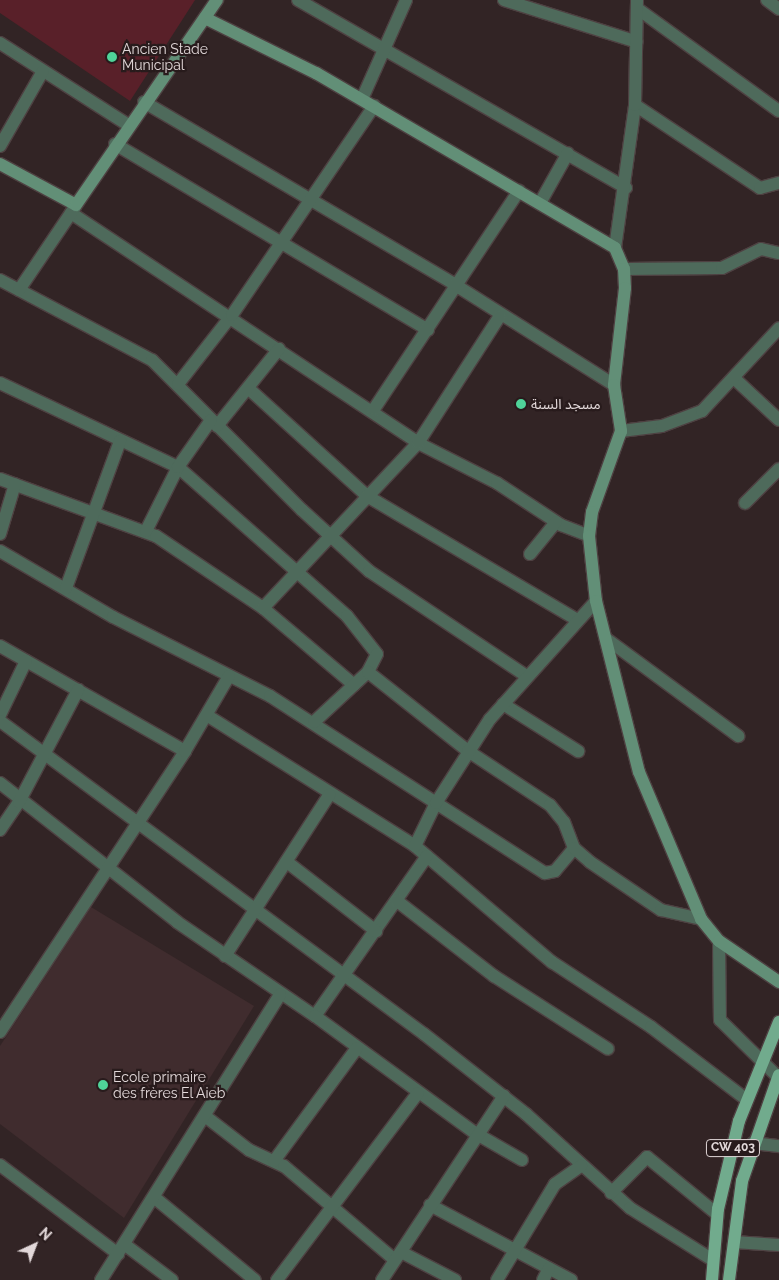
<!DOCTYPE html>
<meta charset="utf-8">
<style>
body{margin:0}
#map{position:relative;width:779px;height:1280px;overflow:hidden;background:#322425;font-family:Raleway,"Noto Sans Arabic",sans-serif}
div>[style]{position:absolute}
.built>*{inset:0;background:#402c2e}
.green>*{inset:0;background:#592029}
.roads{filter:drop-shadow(1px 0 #4e4142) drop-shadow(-1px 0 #4e4142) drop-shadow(0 1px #4e4142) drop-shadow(0 -1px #4e4142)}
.street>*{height:12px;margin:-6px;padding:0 6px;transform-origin:6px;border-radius:6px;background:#4e6a5b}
.secondary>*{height:12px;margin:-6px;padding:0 6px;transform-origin:6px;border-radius:6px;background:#628f77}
.primary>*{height:12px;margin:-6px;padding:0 6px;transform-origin:6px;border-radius:6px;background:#71ab8d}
.dots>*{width:14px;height:14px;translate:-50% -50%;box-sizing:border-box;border:2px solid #281b1c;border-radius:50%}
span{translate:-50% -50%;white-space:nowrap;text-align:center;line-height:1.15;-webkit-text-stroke:4.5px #281b1c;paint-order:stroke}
.shield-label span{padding:1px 4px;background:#281b1c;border:1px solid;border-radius:4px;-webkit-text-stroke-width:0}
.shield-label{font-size:12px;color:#e2d8d9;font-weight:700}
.poi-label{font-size:14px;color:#e2d8d9}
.left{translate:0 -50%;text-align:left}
.north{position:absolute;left:10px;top:1220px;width:50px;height:50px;-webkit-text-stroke:4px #281b1c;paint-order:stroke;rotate:43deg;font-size:14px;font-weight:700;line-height:20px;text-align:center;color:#e2d8d9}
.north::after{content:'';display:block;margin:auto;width:18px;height:22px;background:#e2d8d9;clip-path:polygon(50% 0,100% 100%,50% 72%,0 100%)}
</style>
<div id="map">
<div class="built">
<div style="clip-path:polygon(91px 907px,254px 1006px,124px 1218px,0 1124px,0 1046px)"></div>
</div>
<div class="green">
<div style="clip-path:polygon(0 0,195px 0,130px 101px,0 13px)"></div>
</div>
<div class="roads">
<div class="street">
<div style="left:298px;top:0;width:378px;rotate:29.8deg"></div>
<div style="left:504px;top:0;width:139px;rotate:17.5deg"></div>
<div style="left:767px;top:0;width:15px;rotate:37deg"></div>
<div style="left:638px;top:9px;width:174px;rotate:35.9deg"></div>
<div style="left:0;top:43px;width:152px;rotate:32.6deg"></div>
<div style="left:362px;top:99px;width:108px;rotate:-66deg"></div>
<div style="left:144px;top:102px;width:363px;rotate:30.4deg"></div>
<div style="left:457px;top:286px;width:186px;rotate:32.2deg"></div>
<div style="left:635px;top:105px;width:150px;rotate:33.6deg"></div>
<div style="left:760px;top:188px;width:20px;rotate:-15deg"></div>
<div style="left:115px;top:144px;width:364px;rotate:30.7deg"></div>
<div style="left:0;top:146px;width:86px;rotate:-60.2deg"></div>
<div style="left:540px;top:203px;width:57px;rotate:-60.8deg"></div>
<div style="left:71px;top:213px;width:416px;rotate:33.5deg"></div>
<div style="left:418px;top:443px;width:89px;rotate:26.9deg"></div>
<div style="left:497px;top:483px;width:77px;rotate:33.3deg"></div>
<div style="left:561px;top:525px;width:30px;rotate:21deg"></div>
<div style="left:615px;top:248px;width:144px;rotate:-82deg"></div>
<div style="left:635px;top:105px;width:105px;rotate:-88.9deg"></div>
<div style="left:624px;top:269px;width:98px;rotate:-0.6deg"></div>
<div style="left:722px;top:268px;width:43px;rotate:-26deg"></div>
<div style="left:761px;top:249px;width:18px;rotate:13deg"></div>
<div style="left:0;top:280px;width:172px;rotate:27.8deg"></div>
<div style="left:152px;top:360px;width:212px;rotate:45deg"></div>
<div style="left:302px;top:510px;width:91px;rotate:42.3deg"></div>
<div style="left:369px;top:571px;width:187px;rotate:33.7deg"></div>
<div style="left:19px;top:290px;width:100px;rotate:-56deg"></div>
<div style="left:735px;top:379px;width:60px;rotate:43deg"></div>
<div style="left:0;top:383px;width:197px;rotate:25.3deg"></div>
<div style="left:178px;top:467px;width:225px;rotate:41.4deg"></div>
<div style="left:347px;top:616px;width:48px;rotate:51.7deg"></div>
<div style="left:377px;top:654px;width:20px;rotate:117deg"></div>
<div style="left:178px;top:384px;width:88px;rotate:-52deg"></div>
<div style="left:232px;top:315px;width:253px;rotate:-55.8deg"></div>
<div style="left:248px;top:388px;width:161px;rotate:42.2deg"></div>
<div style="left:367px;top:496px;width:243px;rotate:30.5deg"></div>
<div style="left:374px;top:409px;width:262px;rotate:-56.4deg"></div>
<div style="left:217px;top:426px;width:99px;rotate:-51.2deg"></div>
<div style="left:621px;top:431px;width:41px;rotate:-7deg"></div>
<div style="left:662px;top:426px;width:43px;rotate:-20.6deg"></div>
<div style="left:702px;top:411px;width:113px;rotate:-47.1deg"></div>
<div style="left:0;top:479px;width:166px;rotate:20.1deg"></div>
<div style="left:156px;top:536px;width:129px;rotate:33.9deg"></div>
<div style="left:263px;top:608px;width:119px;rotate:40.2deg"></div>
<div style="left:745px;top:503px;width:48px;rotate:-45deg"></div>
<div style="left:146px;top:531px;width:72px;rotate:-63.4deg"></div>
<div style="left:178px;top:467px;width:57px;rotate:-54.9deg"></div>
<div style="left:0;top:534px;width:52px;rotate:-73.3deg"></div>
<div style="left:0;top:551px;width:131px;rotate:30.3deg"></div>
<div style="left:113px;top:617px;width:176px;rotate:26.7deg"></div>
<div style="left:270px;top:696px;width:327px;rotate:32.8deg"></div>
<div style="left:545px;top:873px;width:10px;rotate:-11deg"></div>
<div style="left:555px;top:871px;width:30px;rotate:-50deg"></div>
<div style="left:530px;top:554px;width:41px;rotate:-50.9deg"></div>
<div style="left:66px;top:588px;width:157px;rotate:-69.8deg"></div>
<div style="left:263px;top:608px;width:226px;rotate:-46.8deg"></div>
<div style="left:418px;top:443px;width:151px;rotate:-57.2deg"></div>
<div style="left:608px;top:640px;width:162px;rotate:36.4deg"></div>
<div style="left:0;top:646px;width:213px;rotate:29.6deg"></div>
<div style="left:503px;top:704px;width:89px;rotate:32.1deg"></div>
<div style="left:0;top:715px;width:60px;rotate:-64.3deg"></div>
<div style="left:208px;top:716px;width:244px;rotate:32.1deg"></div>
<div style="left:415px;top:846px;width:180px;rotate:40.3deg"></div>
<div style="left:552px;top:962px;width:118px;rotate:33.3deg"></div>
<div style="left:651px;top:1027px;width:119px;rotate:37.2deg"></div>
<div style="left:0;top:721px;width:527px;rotate:36.44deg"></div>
<div style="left:424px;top:1034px;width:130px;rotate:38.1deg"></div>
<div style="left:526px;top:1114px;width:140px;rotate:42.1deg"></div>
<div style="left:630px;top:1208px;width:98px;rotate:32.1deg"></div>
<div style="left:314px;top:722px;width:74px;rotate:-42.8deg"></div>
<div style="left:368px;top:672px;width:127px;rotate:38.3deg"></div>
<div style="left:468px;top:751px;width:98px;rotate:33.4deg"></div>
<div style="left:550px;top:805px;width:22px;rotate:51deg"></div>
<div style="left:564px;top:822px;width:28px;rotate:69deg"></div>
<div style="left:574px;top:848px;width:21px;rotate:41deg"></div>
<div style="left:590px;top:862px;width:86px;rotate:34.1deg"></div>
<div style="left:661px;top:910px;width:41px;rotate:12.7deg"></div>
<div style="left:0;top:783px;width:225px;rotate:38.1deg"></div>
<div style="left:177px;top:922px;width:167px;rotate:34.3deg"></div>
<div style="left:315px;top:1016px;width:195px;rotate:-55deg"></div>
<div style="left:0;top:830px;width:34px;rotate:-56deg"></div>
<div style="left:19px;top:802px;width:127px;rotate:-62.2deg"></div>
<div style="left:415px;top:846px;width:48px;rotate:-64deg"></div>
<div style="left:436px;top:803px;width:100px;rotate:-57.3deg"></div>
<div style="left:490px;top:719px;width:159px;rotate:-48.1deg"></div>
<div style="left:287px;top:862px;width:113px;rotate:37.8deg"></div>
<div style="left:397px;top:901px;width:123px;rotate:37.7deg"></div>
<div style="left:494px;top:976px;width:135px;rotate:32.6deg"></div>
<div style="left:719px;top:941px;width:79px;rotate:89.3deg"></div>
<div style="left:720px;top:1020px;width:81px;rotate:44.5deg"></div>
<div style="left:225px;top:956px;width:192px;rotate:-57.1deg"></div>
<div style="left:315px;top:1016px;width:198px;rotate:36.2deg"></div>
<div style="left:475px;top:1133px;width:54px;rotate:29.9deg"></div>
<div style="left:0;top:1032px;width:336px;rotate:-56.6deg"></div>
<div style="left:185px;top:751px;width:87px;rotate:-59.6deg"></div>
<div style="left:205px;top:1116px;width:56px;rotate:37.7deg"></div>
<div style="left:249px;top:1150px;width:38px;rotate:25deg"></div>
<div style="left:284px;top:1166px;width:145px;rotate:40.3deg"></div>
<div style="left:753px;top:1143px;width:26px;rotate:7deg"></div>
<div style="left:274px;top:1161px;width:140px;rotate:-53.7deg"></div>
<div style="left:0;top:1165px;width:148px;rotate:37deg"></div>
<div style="left:611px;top:1193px;width:51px;rotate:-45deg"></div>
<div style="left:647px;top:1157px;width:90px;rotate:39.2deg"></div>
<div style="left:155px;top:1198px;width:129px;rotate:39.4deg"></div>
<div style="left:430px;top:1205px;width:160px;rotate:28deg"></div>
<div style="left:734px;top:1242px;width:45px;rotate:3.8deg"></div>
<div style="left:124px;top:1244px;width:60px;rotate:36.9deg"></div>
<div style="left:401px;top:1252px;width:61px;rotate:27.4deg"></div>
<div style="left:101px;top:1280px;width:337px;rotate:-57.9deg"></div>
<div style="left:277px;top:1280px;width:234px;rotate:-53deg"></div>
<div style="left:382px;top:1280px;width:221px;rotate:-56.5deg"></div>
<div style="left:497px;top:1280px;width:112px;rotate:-58.9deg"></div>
<div style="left:555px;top:1184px;width:32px;rotate:-35deg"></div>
<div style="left:543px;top:1280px;width:13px;rotate:-63deg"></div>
</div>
<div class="secondary">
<div style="left:205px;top:18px;width:124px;rotate:26.4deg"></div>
<div style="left:316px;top:73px;width:346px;rotate:30.3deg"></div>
<div style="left:615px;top:248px;width:23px;rotate:67deg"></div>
<div style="left:624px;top:269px;width:19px;rotate:87deg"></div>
<div style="left:625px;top:288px;width:98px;rotate:96.5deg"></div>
<div style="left:614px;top:385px;width:47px;rotate:81.3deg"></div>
<div style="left:621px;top:431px;width:86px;rotate:109.7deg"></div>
<div style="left:592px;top:512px;width:24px;rotate:97deg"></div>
<div style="left:589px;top:536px;width:65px;rotate:83.9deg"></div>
<div style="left:596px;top:601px;width:176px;rotate:75.9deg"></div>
<div style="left:639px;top:772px;width:160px;rotate:67.1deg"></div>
<div style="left:701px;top:919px;width:28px;rotate:51deg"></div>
<div style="left:719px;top:941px;width:73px;rotate:34.3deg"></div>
<div style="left:0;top:164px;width:86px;rotate:28.3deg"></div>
<div style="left:76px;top:205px;width:249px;rotate:-55.5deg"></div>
</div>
<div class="primary">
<div style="left:712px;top:1280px;width:71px;rotate:-85.2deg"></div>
<div style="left:718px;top:1209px;width:90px;rotate:-76.6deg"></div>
<div style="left:739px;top:1121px;width:107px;rotate:-68deg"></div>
<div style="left:729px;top:1280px;width:100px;rotate:-82.5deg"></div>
<div style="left:742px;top:1181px;width:112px;rotate:-70.8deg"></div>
</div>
</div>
<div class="dots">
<div style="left:112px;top:57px;background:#4fd399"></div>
<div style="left:521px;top:404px;background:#4fd399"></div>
<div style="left:103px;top:1085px;background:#4fd399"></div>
</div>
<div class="shield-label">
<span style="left:733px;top:1148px">CW 403</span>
</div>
<div class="poi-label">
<span class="left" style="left:122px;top:57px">Ancien Stade<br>Municipal</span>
<span class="left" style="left:531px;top:404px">مسجد السنة</span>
<span class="left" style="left:113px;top:1085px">Ecole primaire<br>des frères El Aieb</span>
</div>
<div class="north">N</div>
</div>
